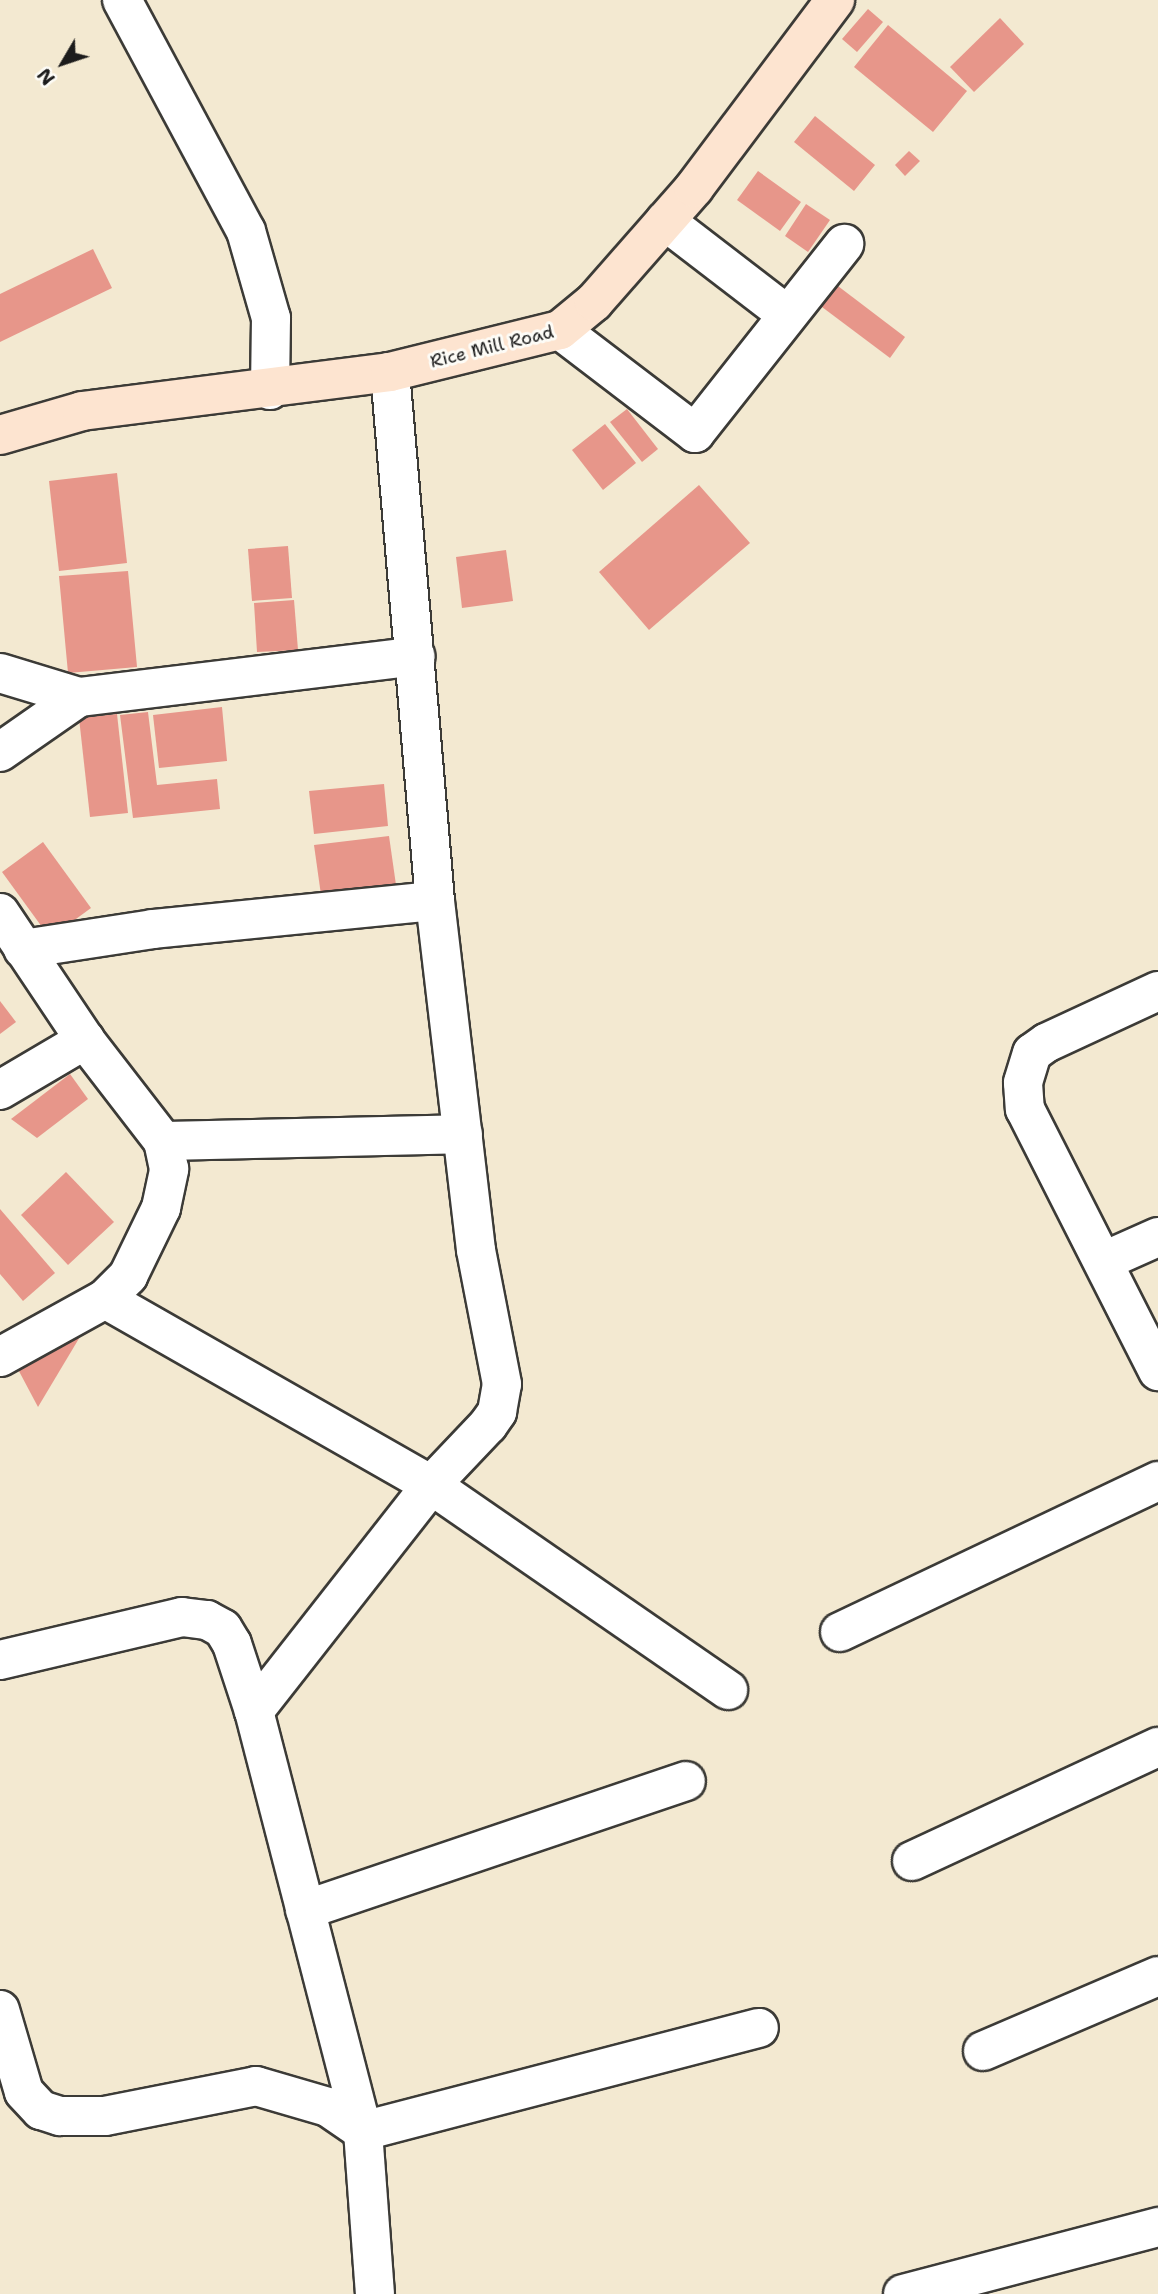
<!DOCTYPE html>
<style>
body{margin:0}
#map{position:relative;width:1158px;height:2294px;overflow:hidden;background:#f3e9d1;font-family:"Shantell Sans",sans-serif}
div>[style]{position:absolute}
.building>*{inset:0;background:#e7968a}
.roads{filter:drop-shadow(2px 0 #3c3b37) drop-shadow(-2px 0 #3c3b37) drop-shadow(0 2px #3c3b37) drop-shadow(0 -2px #3c3b37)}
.street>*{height:38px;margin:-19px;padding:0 19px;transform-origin:19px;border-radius:19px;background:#fff}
.secondary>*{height:38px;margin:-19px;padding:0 19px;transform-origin:19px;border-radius:19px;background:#fde4d0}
span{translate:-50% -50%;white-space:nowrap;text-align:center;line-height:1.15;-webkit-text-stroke:6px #fdfcf7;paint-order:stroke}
.street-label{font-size:18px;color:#1c1c1c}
.north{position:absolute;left:28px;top:28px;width:70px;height:70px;-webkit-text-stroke:5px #fdfcf7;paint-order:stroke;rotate:231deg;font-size:19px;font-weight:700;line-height:28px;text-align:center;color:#1c1c1c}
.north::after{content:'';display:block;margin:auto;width:24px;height:32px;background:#1c1c1c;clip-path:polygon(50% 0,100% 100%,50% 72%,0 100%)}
</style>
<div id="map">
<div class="building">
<div style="clip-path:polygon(868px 9px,883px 22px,857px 52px,842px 39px)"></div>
<div style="clip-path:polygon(1000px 18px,1024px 44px,974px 92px,950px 67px)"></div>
<div style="clip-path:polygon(888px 25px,967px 91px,933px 132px,854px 67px)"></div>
<div style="clip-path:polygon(815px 116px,875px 165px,854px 191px,794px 142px)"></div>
<div style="clip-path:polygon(909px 151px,920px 161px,905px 176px,895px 165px)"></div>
<div style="clip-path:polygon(758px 171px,801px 202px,780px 231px,737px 200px)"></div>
<div style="clip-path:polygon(806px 204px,830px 220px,808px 252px,785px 236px)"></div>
<div style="clip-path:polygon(93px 249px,112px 288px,0 342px,0 294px)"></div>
<div style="clip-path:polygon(834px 283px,905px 337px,890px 358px,818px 304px)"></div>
<div style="clip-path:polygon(627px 409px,658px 449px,642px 462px,610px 422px)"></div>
<div style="clip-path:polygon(605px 424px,636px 463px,603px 490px,572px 450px)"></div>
<div style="clip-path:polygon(117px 473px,127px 563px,59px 571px,49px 481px)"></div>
<div style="clip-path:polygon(699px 485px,750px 543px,649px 630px,599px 572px)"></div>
<div style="clip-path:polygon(288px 546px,292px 598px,252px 601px,248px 549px)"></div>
<div style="clip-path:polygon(506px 550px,513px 601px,462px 608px,456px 557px)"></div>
<div style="clip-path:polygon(128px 571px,137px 667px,68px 673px,59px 576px)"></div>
<div style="clip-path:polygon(294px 600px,298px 650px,257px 652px,254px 603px)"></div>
<div style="clip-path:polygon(222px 707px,227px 761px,159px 768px,153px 715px)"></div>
<div style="clip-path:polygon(148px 712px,157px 785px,217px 779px,220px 809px,133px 818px,120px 715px)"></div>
<div style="clip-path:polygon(117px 714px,128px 813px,90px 817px,79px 718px)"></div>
<div style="clip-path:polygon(384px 784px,388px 826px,314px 834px,309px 791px)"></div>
<div style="clip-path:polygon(389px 836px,396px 885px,321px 895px,314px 845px)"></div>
<div style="clip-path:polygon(43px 842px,91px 908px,50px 938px,2px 872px)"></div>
<div style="clip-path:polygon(0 1001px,16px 1022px,0 1034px)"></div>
<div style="clip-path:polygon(70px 1074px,88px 1099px,37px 1138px,11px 1119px)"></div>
<div style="clip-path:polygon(66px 1172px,114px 1222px,68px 1265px,21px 1215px)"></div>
<div style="clip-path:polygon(0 1209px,55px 1273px,23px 1301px,0 1274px)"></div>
<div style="clip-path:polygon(93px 1315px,38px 1407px,12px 1358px)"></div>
</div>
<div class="roads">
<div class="street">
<div style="left:122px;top:0;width:262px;rotate:61.8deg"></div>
<div style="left:246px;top:231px;width:91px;rotate:74deg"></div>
<div style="left:271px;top:318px;width:72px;rotate:90.8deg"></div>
<div style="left:665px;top:221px;width:153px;rotate:37.5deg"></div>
<div style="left:560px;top:330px;width:170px;rotate:37.3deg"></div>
<div style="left:695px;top:433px;width:241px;rotate:-51.7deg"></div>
<div style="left:0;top:673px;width:83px;rotate:16.9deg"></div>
<div style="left:0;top:752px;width:96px;rotate:-34.8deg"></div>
<div style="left:79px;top:697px;width:339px;rotate:-6.9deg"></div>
<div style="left:0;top:913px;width:153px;rotate:56.2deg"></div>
<div style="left:85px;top:1040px;width:128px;rotate:52.3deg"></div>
<div style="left:163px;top:1141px;width:300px;rotate:-1.3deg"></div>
<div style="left:23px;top:949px;width:132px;rotate:-8.7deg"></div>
<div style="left:153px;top:929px;width:283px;rotate:-5.7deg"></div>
<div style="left:1158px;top:991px;width:123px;rotate:155.1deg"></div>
<div style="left:1046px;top:1043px;width:17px;rotate:144deg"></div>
<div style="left:1032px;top:1053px;width:31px;rotate:107deg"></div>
<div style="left:1023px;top:1083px;width:26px;rotate:86deg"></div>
<div style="left:1025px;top:1109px;width:294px;rotate:63.1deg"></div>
<div style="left:0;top:1090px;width:99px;rotate:-30.5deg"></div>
<div style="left:1104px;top:1261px;width:59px;rotate:-24deg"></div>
<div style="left:105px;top:1299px;width:375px;rotate:29.7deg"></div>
<div style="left:431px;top:1485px;width:361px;rotate:34.6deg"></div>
<div style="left:0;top:1357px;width:120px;rotate:-28.9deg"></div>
<div style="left:105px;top:1299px;width:33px;rotate:-45deg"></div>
<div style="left:128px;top:1276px;width:76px;rotate:-64.1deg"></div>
<div style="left:161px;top:1208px;width:40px;rotate:-78deg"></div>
<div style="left:169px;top:1169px;width:29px;rotate:-102deg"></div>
<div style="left:840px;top:1632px;width:352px;rotate:-25.4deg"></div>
<div style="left:0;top:1660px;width:187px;rotate:-13.3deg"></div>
<div style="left:182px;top:1617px;width:25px;rotate:7deg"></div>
<div style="left:207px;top:1620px;width:18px;rotate:29deg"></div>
<div style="left:223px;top:1629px;width:17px;rotate:59deg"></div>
<div style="left:232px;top:1644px;width:71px;rotate:71.8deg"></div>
<div style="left:254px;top:1711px;width:434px;rotate:75.5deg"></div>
<div style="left:363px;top:2131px;width:163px;rotate:85.8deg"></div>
<div style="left:254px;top:1711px;width:287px;rotate:-51.9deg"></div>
<div style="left:431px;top:1485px;width:83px;rotate:-46.5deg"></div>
<div style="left:488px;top:1425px;width:16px;rotate:-55deg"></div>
<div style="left:497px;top:1412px;width:28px;rotate:-80deg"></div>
<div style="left:502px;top:1384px;width:136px;rotate:-101deg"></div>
<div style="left:476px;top:1250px;width:351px;rotate:-96.7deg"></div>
<div style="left:435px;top:901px;width:531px;rotate:-94.86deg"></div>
<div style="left:912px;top:1861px;width:271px;rotate:-24.9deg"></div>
<div style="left:305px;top:1910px;width:402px;rotate:-18.7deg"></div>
<div style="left:0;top:2010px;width:85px;rotate:73.7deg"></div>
<div style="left:24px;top:2092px;width:25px;rotate:47deg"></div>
<div style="left:41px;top:2110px;width:20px;rotate:18deg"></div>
<div style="left:60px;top:2116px;width:45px"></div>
<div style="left:105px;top:2116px;width:154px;rotate:-11.2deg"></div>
<div style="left:256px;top:2086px;width:75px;rotate:16.3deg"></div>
<div style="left:328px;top:2107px;width:42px;rotate:34.4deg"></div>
<div style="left:363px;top:2131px;width:409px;rotate:-14.6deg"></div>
<div style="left:983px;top:2051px;width:190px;rotate:-23.2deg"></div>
<div style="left:903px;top:2294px;width:264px;rotate:-14.7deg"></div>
</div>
<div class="secondary">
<div style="left:0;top:435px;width:85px;rotate:-16.3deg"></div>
<div style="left:82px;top:411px;width:310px;rotate:-7.2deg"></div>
<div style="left:390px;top:372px;width:175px;rotate:-13.9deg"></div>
<div style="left:560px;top:330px;width:44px;rotate:-39.5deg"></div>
<div style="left:594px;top:302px;width:152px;rotate:-48.7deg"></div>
<div style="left:694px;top:188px;width:235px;rotate:-53.1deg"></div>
</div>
</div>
<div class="street-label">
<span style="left:492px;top:347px;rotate:-14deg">Rice Mill Road</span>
</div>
<div class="north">N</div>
</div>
